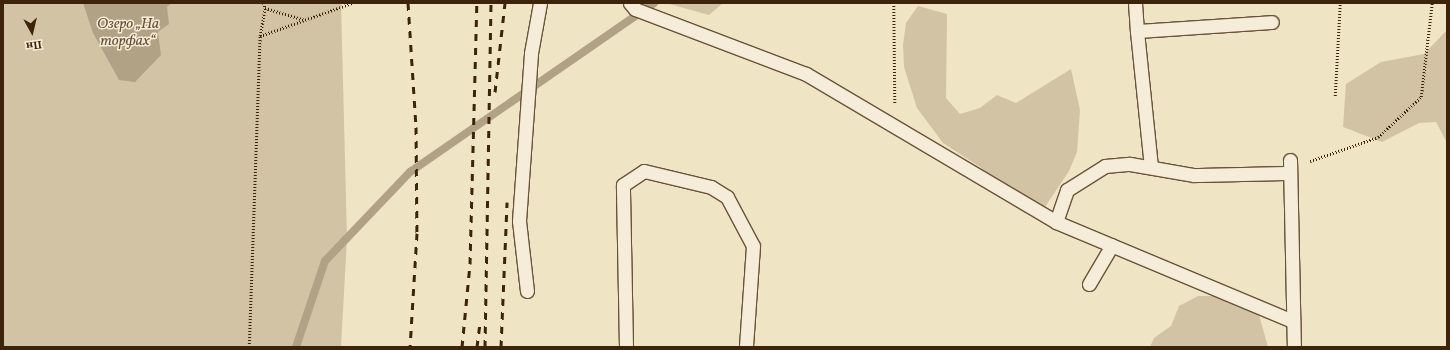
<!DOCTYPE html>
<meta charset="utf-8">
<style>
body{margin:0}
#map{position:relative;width:1450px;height:350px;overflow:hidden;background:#efe4c4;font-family:Vollkorn,serif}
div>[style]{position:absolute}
.green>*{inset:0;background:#d1c3a4}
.water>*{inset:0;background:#b2a285}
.stream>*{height:8px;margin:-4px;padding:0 4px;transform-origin:4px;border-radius:4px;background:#b2a285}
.path>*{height:2.5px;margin-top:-1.25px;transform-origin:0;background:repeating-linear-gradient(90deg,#3d230a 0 1px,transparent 0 3px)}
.roads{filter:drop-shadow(1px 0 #6a5338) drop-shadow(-1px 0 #6a5338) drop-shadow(0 1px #6a5338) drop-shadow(0 -1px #6a5338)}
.lane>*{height:13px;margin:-6.5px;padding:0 6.5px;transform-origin:6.5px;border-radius:6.5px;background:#f5edd9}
.rail>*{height:3px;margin-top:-1.5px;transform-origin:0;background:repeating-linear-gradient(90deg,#3d230a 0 7px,transparent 0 14px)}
span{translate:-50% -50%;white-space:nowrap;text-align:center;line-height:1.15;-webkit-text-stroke:3px #f5edd9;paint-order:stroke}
.water-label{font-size:15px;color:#664f35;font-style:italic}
.frame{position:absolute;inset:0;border:4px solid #3d230a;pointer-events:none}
.north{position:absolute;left:12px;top:12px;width:40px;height:40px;-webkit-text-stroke:3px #f5edd9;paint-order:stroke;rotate:172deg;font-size:11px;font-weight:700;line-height:16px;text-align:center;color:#3d230a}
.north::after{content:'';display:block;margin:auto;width:14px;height:18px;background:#3d230a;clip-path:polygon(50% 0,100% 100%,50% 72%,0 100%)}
</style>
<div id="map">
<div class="green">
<div style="clip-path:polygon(3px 3px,341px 3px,347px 238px,341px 347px,3px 347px)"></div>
<div style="clip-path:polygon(666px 3px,723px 3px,709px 15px)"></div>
<div style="clip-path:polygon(918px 6px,947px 14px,946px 98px,960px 114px,980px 108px,997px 95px,1016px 103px,1071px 69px,1080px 110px,1077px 152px,1069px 171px,1045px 207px,1025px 213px,980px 167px,943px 143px,917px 108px,904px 67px,903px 45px,906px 23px)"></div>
<div style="clip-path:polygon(1447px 30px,1447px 143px,1436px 122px,1419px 123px,1382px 142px,1343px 127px,1346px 84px,1381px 62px,1424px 54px)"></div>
<div style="clip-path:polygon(1198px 296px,1219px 296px,1241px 303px,1259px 315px,1268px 347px,1150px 347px,1154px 338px,1171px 326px,1179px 306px)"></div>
</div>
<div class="water">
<div style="clip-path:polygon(83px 3px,171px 3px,167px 7px,169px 24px,158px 32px,161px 55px,135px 82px,119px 80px,93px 33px)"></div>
</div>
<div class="stream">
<div style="left:296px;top:347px;width:91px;rotate:-71.4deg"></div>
<div style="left:325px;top:261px;width:123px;rotate:-46.3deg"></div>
<div style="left:410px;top:172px;width:297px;rotate:-34.7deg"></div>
</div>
<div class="path">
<div style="left:264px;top:3px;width:5px;rotate:79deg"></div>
<div style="left:265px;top:8px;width:42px;rotate:16.7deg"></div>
<div style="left:894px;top:3px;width:101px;rotate:89.4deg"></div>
<div style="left:260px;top:36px;width:28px;rotate:-80deg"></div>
<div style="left:1335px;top:96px;width:93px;rotate:-86.9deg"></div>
<div style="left:1310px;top:161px;width:72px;rotate:-19.4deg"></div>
<div style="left:1378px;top:137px;width:59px;rotate:-42.9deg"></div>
<div style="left:1421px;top:97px;width:95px;rotate:-83.3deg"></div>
<div style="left:249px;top:347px;width:311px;rotate:-88deg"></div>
<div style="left:260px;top:36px;width:98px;rotate:-19.7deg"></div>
</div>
<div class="roads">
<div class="lane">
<div style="left:630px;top:3px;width:8px;rotate:50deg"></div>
<div style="left:635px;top:9px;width:183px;rotate:20.8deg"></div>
<div style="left:806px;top:74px;width:291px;rotate:30.6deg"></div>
<div style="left:1056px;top:222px;width:257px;rotate:22.7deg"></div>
<div style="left:1135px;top:3px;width:28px;rotate:86deg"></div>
<div style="left:1290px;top:160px;width:187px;rotate:88.8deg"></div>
<div style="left:1151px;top:167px;width:137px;rotate:-95.9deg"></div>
<div style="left:1137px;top:31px;width:135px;rotate:-3.8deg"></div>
<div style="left:1056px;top:222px;width:34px;rotate:-71deg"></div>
<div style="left:1067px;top:190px;width:45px;rotate:-32.3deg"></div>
<div style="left:1105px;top:166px;width:25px;rotate:-5deg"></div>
<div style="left:1130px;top:164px;width:65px;rotate:9.8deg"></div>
<div style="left:1194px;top:175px;width:96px;rotate:-1.2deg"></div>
<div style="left:1089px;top:284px;width:45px;rotate:-59.5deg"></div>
<div style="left:527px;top:291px;width:70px;rotate:-96.5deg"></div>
<div style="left:519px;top:221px;width:168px;rotate:-85.9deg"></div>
<div style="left:531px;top:53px;width:51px;rotate:-79.8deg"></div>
<div style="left:626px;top:347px;width:162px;rotate:-91.1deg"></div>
<div style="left:623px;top:185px;width:25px;rotate:-34deg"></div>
<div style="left:644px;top:171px;width:69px;rotate:13.4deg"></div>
<div style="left:711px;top:187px;width:19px;rotate:32deg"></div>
<div style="left:727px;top:197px;width:55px;rotate:62deg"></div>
<div style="left:753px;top:246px;width:101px;rotate:94deg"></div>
</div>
</div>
<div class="rail">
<div style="left:408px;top:3px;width:124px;rotate:86.3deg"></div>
<div style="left:416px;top:127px;width:106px;rotate:89.5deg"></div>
<div style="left:417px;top:233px;width:114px;rotate:93.5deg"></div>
<div style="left:495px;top:92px;width:90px;rotate:-83.6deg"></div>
<div style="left:462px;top:347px;width:83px;rotate:-84.5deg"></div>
<div style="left:470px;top:264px;width:261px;rotate:-88.5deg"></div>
<div style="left:477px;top:347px;width:26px;rotate:-83deg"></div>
<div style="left:485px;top:347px;width:344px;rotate:-89deg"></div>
<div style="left:501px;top:347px;width:145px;rotate:-87.6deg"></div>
</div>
<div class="water-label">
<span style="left:128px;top:33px">Озеро „На<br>торфах“</span>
</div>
<div class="frame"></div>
<div class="north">Пн</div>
</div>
